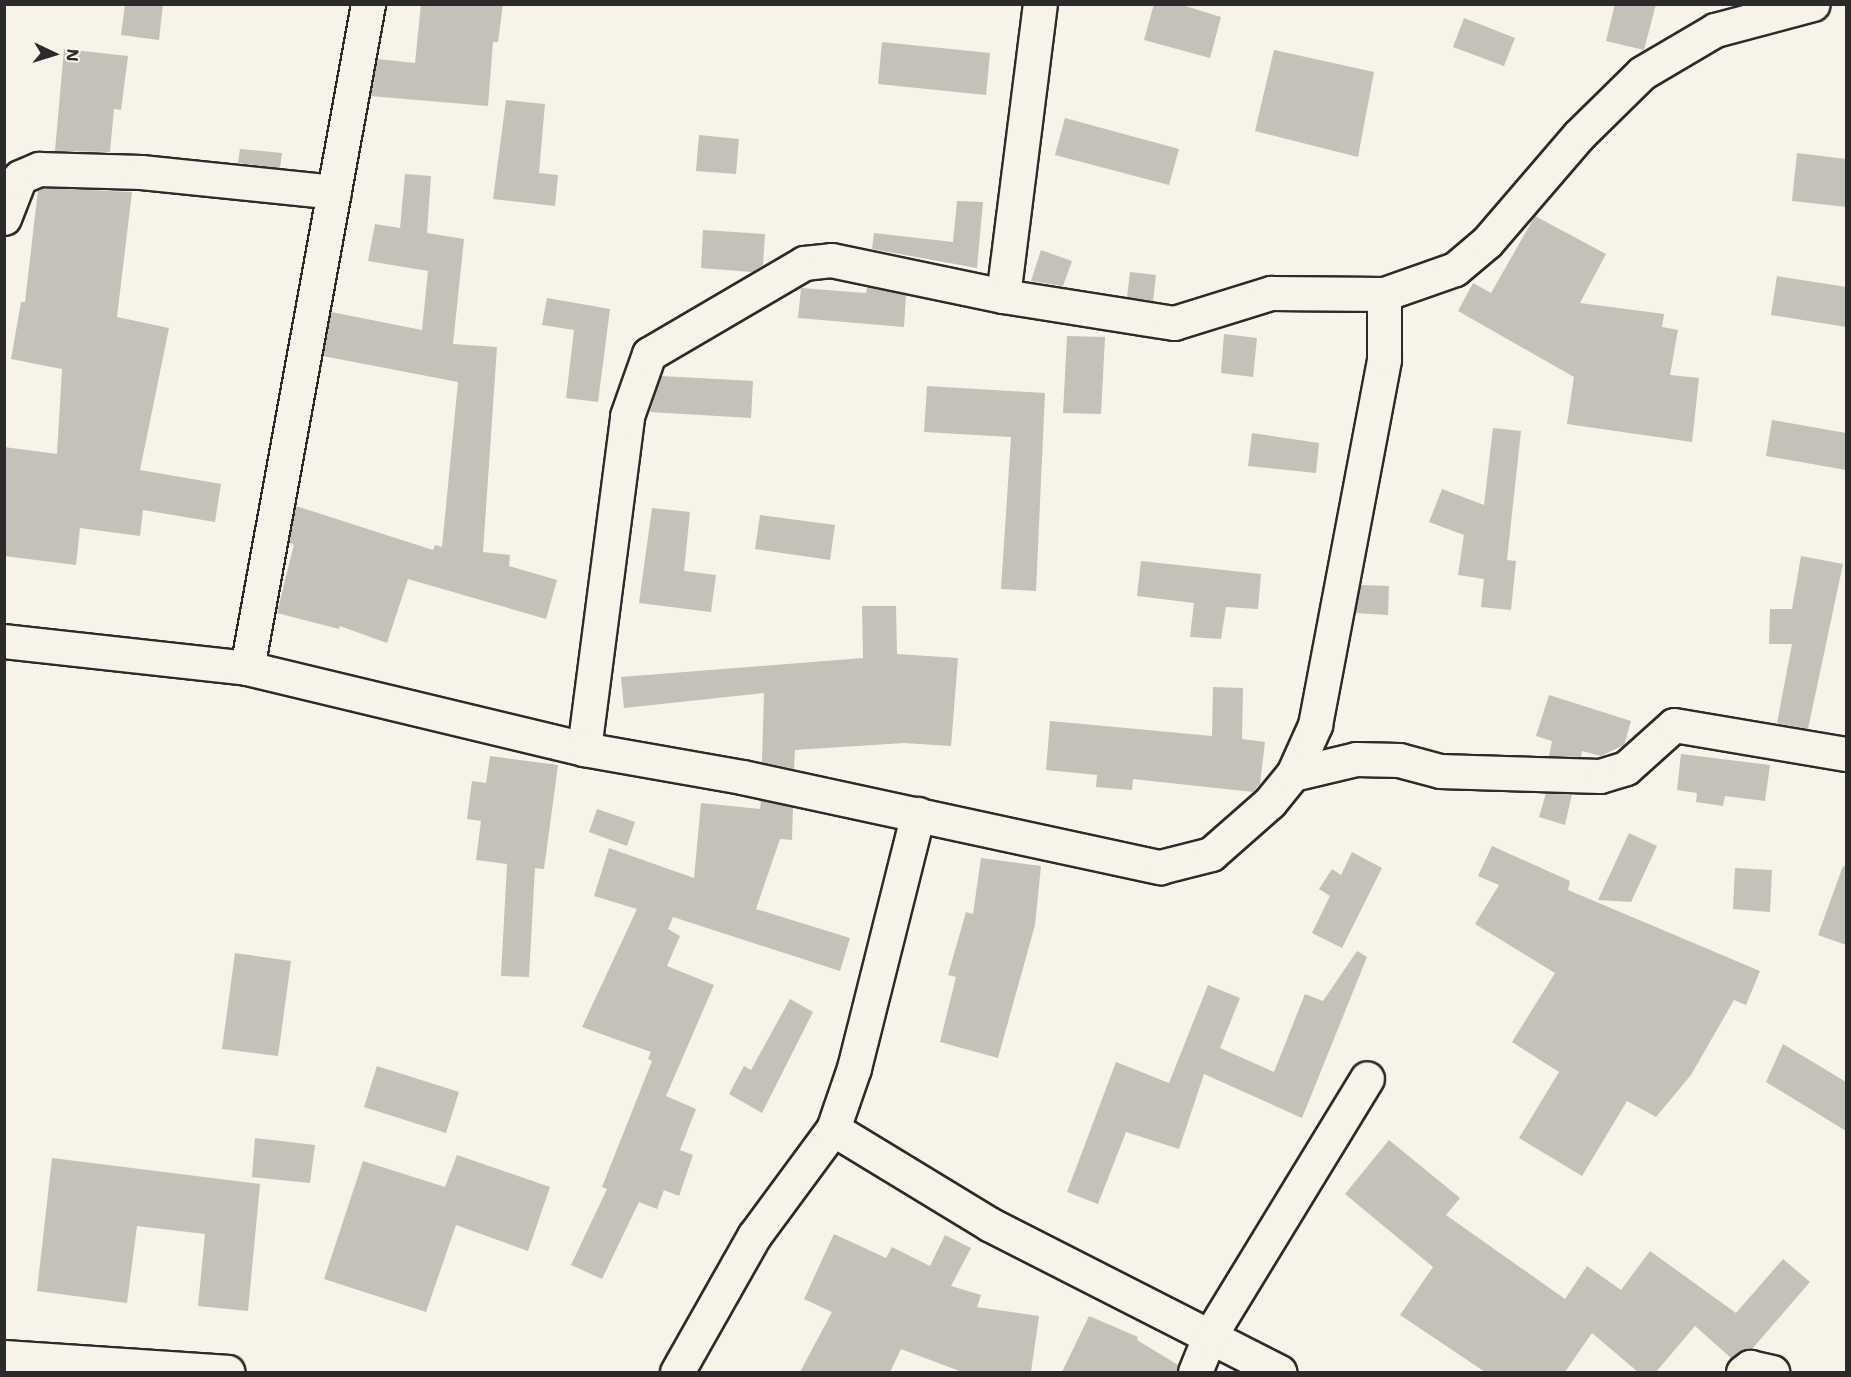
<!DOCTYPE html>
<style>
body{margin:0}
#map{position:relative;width:1851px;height:1377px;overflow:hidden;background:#f7f3e8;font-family:"Shantell Sans",sans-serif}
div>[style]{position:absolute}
.building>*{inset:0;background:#c4c1b9}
.roads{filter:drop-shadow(2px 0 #2b2b2b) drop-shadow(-2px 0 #2b2b2b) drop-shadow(0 2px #2b2b2b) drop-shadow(0 -2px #2b2b2b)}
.minor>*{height:33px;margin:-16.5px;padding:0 16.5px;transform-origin:16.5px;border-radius:16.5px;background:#f7f3e8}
span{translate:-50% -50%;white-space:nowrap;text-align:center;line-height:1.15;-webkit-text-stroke:6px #f7f3e8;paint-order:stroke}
.frame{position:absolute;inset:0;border:6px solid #2b2b2b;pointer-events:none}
.north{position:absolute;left:24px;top:24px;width:60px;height:60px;-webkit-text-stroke:4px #f7f3e8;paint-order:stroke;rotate:94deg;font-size:16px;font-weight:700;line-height:24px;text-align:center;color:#2b2b2b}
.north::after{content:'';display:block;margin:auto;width:21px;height:27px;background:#2b2b2b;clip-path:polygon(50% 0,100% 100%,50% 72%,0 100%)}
</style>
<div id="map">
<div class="building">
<div style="clip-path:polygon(125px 4px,163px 4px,159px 40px,121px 35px)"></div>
<div style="clip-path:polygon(421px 4px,503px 4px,498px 42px,493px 42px,488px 106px,370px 96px,377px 59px,415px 63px)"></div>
<div style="clip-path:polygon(1154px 4px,1179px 4px,1221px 17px,1210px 58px,1144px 40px)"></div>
<div style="clip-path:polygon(1615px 4px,1656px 4px,1644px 50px,1606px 41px)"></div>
<div style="clip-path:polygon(1464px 18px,1515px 38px,1504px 66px,1453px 47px)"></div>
<div style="clip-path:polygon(882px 42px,990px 53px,986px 95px,878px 84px)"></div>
<div style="clip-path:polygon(64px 49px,128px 56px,121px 110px,114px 109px,110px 152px,55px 151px)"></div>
<div style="clip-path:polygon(1274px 50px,1374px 72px,1358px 157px,1255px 131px)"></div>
<div style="clip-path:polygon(506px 100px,545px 104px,539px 173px,558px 175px,555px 206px,493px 199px)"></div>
<div style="clip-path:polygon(1065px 118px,1179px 149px,1169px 185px,1055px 155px)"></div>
<div style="clip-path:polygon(699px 135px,739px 139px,736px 174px,696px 171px)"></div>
<div style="clip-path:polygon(240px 149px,282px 153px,280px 168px,238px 163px)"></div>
<div style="clip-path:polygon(1797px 153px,1846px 159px,1846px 207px,1792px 201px)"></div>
<div style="clip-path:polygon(405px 174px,431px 176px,427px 233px,464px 239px,453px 344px,497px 347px,483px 552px,510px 555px,509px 566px,557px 580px,546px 619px,408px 579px,387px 643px,340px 626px,339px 629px,277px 613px,294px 544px,289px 543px,296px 506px,433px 550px,435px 545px,442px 547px,458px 382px,323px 356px,331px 312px,422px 330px,428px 271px,368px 261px,375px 224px,400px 228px)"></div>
<div style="clip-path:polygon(43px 188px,132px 192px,117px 317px,169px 328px,140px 470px,221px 484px,215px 522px,143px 510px,140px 536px,80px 528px,76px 565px,4px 556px,4px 447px,57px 454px,62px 369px,11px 359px,21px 302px,25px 302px,38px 190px)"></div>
<div style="clip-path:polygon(957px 201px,983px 202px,977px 268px,872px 249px,874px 233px,953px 242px)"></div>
<div style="clip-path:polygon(1535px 216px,1606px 254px,1580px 303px,1664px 314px,1662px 327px,1678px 330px,1670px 375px,1699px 378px,1692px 442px,1567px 424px,1574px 377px,1458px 311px,1473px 283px,1491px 293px)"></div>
<div style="clip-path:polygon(703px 230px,765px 234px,763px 265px,752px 272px,701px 268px)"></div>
<div style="clip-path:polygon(1041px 250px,1072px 261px,1063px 286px,1031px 281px)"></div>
<div style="clip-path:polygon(1130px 272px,1156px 275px,1153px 301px,1127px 297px)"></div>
<div style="clip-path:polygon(1777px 276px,1846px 287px,1846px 327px,1771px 315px)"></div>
<div style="clip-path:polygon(867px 287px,906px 295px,904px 327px,798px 318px,801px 288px,866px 293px)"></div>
<div style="clip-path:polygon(547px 298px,610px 309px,598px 402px,566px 398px,574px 330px,542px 325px)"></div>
<div style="clip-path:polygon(1224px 334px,1257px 338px,1253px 377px,1221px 373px)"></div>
<div style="clip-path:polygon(1067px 336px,1105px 337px,1101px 414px,1063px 413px)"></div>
<div style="clip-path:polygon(661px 376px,753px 381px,751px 418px,650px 412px)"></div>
<div style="clip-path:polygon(927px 386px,1045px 393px,1036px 591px,1001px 589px,1011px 437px,924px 432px)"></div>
<div style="clip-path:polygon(1772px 420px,1846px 433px,1846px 470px,1766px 456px)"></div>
<div style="clip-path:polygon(1493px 428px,1521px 431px,1507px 560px,1516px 561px,1511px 610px,1481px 607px,1484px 579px,1458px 575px,1464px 535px,1429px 522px,1442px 489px,1484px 505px)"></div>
<div style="clip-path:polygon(1252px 433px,1319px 443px,1316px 473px,1248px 466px)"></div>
<div style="clip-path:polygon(652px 508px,690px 512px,684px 571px,716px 575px,711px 612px,639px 603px)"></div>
<div style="clip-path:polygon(760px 515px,835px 525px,830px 560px,755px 549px)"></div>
<div style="clip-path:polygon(1801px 556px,1843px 564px,1808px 729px,1777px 723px,1792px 644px,1769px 644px,1770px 609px,1792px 609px)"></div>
<div style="clip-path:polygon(1141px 561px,1261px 574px,1258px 609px,1226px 607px,1221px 639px,1190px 637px,1194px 603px,1137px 596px)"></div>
<div style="clip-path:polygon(1360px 585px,1389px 586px,1388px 615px,1355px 613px)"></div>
<div style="clip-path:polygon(862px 606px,896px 606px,897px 654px,958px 658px,951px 746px,904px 743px,795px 750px,794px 769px,762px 762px,764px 693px,624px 708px,621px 677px,863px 658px)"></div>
<div style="clip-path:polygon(1213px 687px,1243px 688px,1242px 739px,1265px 742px,1260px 784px,1253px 792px,1133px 779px,1132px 790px,1096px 787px,1097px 775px,1046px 770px,1050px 721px,1212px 736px)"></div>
<div style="clip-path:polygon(1549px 695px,1631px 721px,1624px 745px,1601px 756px,1582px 751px,1581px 757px,1549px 756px,1552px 741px,1536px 736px)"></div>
<div style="clip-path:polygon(1681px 754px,1770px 765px,1765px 801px,1725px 796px,1723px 806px,1696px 802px,1697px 793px,1677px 790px)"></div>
<div style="clip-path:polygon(490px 756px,558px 765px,544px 869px,535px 868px,529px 977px,501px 976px,507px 864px,476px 860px,481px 821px,467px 819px,472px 781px,486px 783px)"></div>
<div style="clip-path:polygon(1546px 793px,1572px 794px,1565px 825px,1539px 817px)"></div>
<div style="clip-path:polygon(761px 800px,793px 807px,792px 840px,780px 839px,756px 909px,850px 938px,840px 971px,673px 917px,668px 929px,680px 936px,667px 966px,714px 985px,666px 1096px,696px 1109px,680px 1150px,693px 1155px,679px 1196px,664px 1190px,657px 1209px,639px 1202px,602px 1279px,571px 1265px,607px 1189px,602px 1187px,652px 1061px,648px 1059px,651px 1052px,582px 1027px,637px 909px,594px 896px,609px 848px,694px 878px,701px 803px,760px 809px)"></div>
<div style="clip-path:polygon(597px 809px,635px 822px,627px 846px,589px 832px)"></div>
<div style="clip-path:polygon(1629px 833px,1657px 846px,1631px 902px,1598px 900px)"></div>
<div style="clip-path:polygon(1492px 846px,1570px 881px,1568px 890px,1760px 971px,1746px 1005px,1734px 1000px,1691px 1075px,1656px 1117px,1627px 1101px,1582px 1176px,1519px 1138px,1559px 1072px,1512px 1042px,1555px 973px,1475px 924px,1499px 885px,1478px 876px)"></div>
<div style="clip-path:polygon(1352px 852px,1382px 868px,1342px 948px,1312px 933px,1330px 896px,1319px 889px,1332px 869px,1341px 875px)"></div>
<div style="clip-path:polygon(981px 858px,1041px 866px,1035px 925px,998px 1058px,940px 1042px,956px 977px,948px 975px,966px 912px,973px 914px)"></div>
<div style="clip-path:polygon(1843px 866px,1846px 867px,1846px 945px,1818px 935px)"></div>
<div style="clip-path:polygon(1735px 868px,1772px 870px,1770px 912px,1733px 909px)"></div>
<div style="clip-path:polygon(1357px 951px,1367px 957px,1302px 1118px,1204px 1074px,1179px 1149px,1126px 1132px,1098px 1204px,1067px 1192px,1116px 1062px,1169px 1083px,1208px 985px,1240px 998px,1220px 1048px,1274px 1072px,1305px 994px,1323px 1001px)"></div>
<div style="clip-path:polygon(235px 953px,291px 961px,278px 1056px,222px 1049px)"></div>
<div style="clip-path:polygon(790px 999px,813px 1012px,762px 1113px,729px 1094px,744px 1066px,751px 1070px)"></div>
<div style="clip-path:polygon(1783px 1044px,1846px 1082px,1846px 1131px,1766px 1082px)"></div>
<div style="clip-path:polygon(377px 1066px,459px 1092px,446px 1133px,364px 1107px)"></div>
<div style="clip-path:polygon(255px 1138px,315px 1145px,310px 1183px,252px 1177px)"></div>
<div style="clip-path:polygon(1389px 1140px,1460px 1198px,1446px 1215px,1565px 1299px,1587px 1266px,1621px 1290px,1650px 1251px,1736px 1313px,1783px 1259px,1810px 1282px,1752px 1349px,1731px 1358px,1695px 1326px,1656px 1372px,1638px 1372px,1592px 1333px,1565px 1372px,1485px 1372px,1400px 1315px,1433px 1267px,1345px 1194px)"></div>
<div style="clip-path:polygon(457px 1155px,550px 1187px,528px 1251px,456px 1225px,426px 1312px,324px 1279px,363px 1161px,445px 1187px)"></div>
<div style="clip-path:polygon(52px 1158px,260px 1184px,248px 1311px,198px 1306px,205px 1234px,137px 1226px,127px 1303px,37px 1291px)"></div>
<div style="clip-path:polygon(834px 1234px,886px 1258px,892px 1247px,930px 1266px,945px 1235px,971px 1248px,951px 1286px,981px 1295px,977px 1307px,1039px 1316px,1031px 1372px,962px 1372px,901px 1349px,890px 1372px,800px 1372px,832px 1312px,804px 1299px)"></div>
<div style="clip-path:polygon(1089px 1316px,1138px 1337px,1137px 1340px,1178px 1365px,1177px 1372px,1062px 1372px)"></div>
</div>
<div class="roads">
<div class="minor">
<div style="left:4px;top:218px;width:44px;rotate:-68.7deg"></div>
<div style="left:20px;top:177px;width:21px;rotate:-23deg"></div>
<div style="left:39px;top:169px;width:102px;rotate:1.7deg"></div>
<div style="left:141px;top:172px;width:194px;rotate:5.9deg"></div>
<div style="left:1003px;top:296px;width:294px;rotate:-82.8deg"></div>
<div style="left:4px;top:641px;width:244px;rotate:6.3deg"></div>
<div style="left:247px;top:668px;width:347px;rotate:13.5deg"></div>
<div style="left:584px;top:749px;width:336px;rotate:-82.6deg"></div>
<div style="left:627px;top:416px;width:66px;rotate:-70.5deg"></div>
<div style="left:649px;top:354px;width:180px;rotate:-30.4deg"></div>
<div style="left:804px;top:263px;width:27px;rotate:-6deg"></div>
<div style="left:831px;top:260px;width:176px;rotate:11.8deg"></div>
<div style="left:1003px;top:296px;width:173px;rotate:9deg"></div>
<div style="left:1174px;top:323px;width:102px;rotate:-17.2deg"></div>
<div style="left:1271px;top:293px;width:113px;rotate:0.5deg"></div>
<div style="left:1384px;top:294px;width:75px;rotate:-19.4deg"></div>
<div style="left:1455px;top:269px;width:42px;rotate:-40.2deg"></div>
<div style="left:1487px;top:242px;width:141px;rotate:-49.3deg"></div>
<div style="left:1579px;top:135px;width:88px;rotate:-44.5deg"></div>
<div style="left:1642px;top:73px;width:85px;rotate:-30.5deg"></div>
<div style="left:1715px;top:30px;width:101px;rotate:-14.9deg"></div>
<div style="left:247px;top:668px;width:675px;rotate:-79.67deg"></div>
<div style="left:584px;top:749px;width:160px;rotate:10deg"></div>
<div style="left:742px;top:777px;width:428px;rotate:12.2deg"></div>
<div style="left:1160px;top:867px;width:53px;rotate:-14.3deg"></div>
<div style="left:1211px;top:854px;width:79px;rotate:-41.4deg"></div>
<div style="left:1270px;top:802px;width:36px;rotate:-51deg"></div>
<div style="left:1293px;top:774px;width:54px;rotate:-65.8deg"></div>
<div style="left:1315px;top:725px;width:372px;rotate:-79.3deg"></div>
<div style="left:1384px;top:359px;width:65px;rotate:-90deg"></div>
<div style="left:1293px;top:774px;width:65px;rotate:-13.4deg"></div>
<div style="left:1356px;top:759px;width:43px;rotate:1.3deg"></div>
<div style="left:1399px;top:760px;width:42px;rotate:15deg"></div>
<div style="left:1440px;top:771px;width:160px;rotate:1.8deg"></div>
<div style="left:1600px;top:776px;width:27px;rotate:-17deg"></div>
<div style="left:1626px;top:768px;width:64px;rotate:-41.9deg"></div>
<div style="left:1674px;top:725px;width:174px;rotate:9.6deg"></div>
<div style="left:833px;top:1129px;width:183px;rotate:31.3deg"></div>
<div style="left:989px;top:1224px;width:326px;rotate:27deg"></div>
<div style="left:4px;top:1357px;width:224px;rotate:3.8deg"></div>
<div style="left:677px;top:1372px;width:156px;rotate:-60.5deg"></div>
<div style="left:754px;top:1236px;width:133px;rotate:-53.6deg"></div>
<div style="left:833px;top:1129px;width:65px;rotate:-71deg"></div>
<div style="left:854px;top:1068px;width:262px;rotate:-75.9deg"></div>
<div style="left:1195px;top:1372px;width:38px;rotate:-68deg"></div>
<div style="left:1209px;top:1337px;width:303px;rotate:-58.6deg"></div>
<div style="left:1743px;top:1372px;width:9px;rotate:-36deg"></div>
<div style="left:1750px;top:1367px;width:23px;rotate:13deg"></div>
</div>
</div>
<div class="frame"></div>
<div class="north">N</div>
</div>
